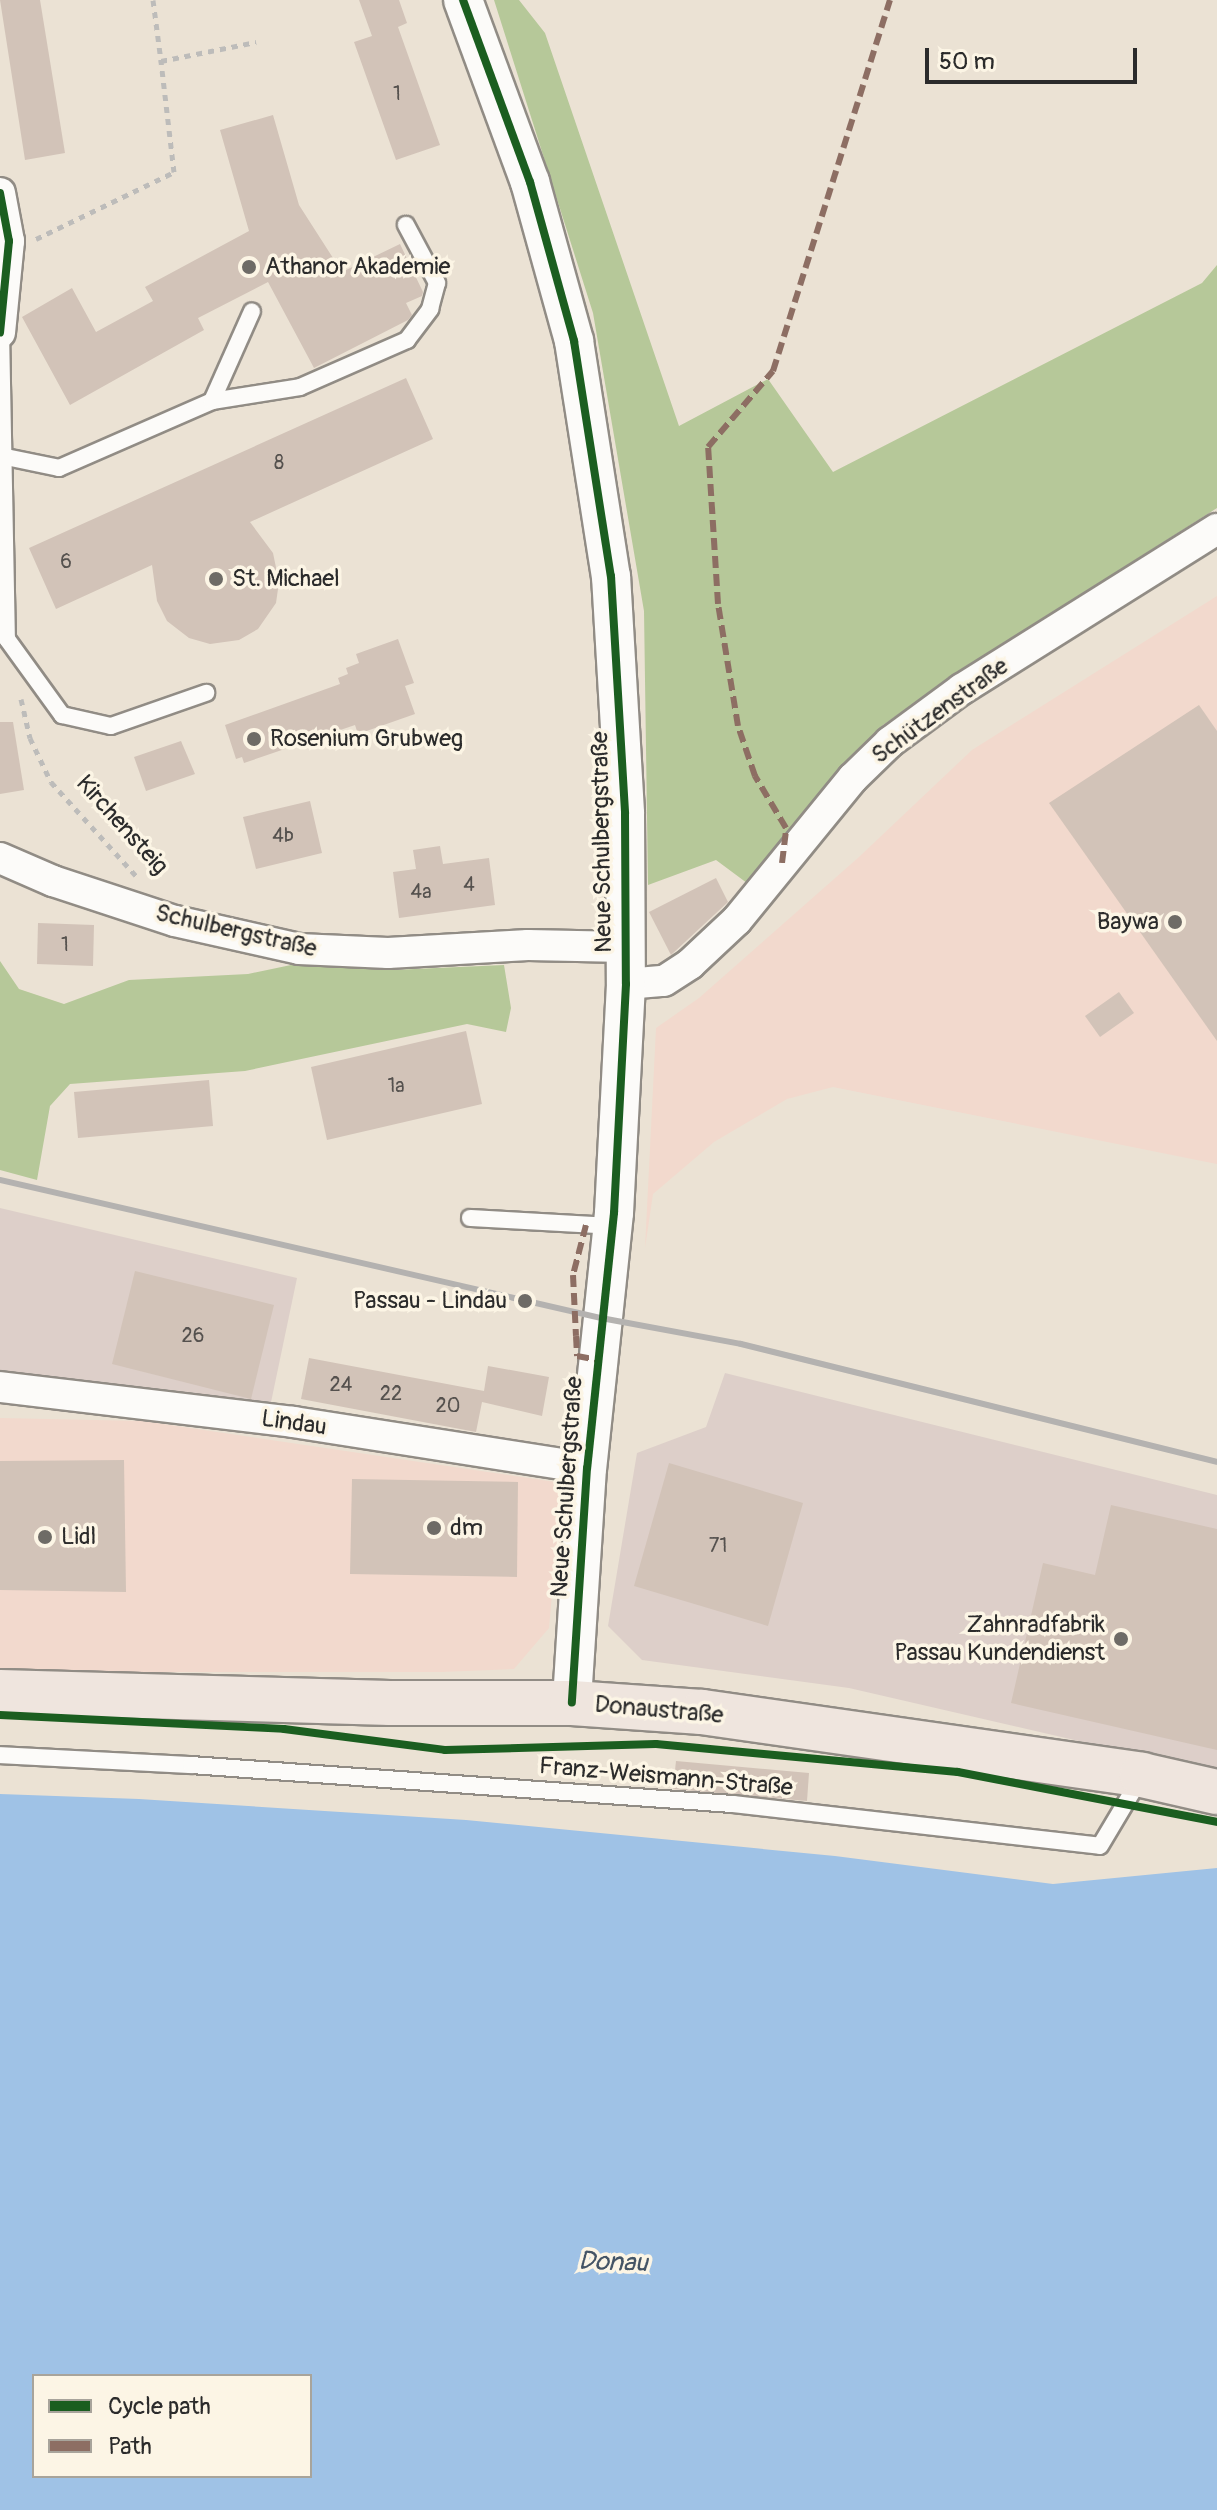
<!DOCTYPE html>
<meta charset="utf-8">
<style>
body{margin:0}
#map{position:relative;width:1217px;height:2510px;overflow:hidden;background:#ebe2d4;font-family:Pangolin,sans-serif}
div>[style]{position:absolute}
.built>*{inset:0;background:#f2d9cd}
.industrial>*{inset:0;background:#ddcfc9}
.forest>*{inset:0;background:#b6c899}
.water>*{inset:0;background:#9fc2e6}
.building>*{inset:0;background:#d2c3b8}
.path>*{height:5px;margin-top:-2.5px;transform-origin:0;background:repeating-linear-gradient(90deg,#bdbcba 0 6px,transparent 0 12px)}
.roads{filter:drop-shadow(2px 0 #918c85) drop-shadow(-2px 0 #918c85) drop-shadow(0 2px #918c85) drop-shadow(0 -2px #918c85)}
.service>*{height:16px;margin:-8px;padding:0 8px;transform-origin:8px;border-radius:8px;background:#fcfbf9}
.minor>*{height:30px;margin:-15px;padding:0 15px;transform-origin:15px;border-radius:15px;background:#fcfbf9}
.tertiary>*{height:38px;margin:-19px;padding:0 19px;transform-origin:19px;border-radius:19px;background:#fcfbf9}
.primary>*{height:44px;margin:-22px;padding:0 22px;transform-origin:22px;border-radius:22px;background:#efe5de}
.rail>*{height:6px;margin:-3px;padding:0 3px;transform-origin:3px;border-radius:3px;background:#b4b2b0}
.quiet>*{height:6px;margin-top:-3px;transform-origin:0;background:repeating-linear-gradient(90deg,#8d6e63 0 12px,transparent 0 18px)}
.cycleway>*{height:8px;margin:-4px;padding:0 4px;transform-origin:4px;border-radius:4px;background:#1b5e20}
.dots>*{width:22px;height:22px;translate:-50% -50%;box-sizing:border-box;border:4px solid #fcf5e5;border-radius:50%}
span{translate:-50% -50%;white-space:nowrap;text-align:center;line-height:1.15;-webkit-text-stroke:7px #fcf5e5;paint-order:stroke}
.number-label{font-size:20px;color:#55514e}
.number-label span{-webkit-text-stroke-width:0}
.poi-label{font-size:24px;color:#2b2b2b}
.left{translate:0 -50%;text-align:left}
.right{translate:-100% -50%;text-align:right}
.street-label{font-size:24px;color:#2b2b2b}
.water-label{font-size:26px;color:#445465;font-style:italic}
.legend{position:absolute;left:32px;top:2374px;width:280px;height:104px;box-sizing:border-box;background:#fcf5e5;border:2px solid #a8a49b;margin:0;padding:10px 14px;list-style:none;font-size:24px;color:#2b2b2b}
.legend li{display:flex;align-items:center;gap:16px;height:40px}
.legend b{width:40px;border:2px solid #a8a49b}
.scale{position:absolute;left:925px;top:48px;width:212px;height:36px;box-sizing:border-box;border:4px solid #2b2b2b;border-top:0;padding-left:10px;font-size:24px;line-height:28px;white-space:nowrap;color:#2b2b2b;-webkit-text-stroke:6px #fcf5e5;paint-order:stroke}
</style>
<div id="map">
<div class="built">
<div style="clip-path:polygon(1217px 596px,1217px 1164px,833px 1087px,787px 1099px,714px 1142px,653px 1194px,645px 1248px,656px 1028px,699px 998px,859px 857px,972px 750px)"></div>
<div style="clip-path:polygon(0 1418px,143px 1421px,562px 1483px,549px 1628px,514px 1669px,441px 1672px,0 1672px)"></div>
</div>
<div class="industrial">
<div style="clip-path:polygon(0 1208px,297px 1278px,270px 1407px,0 1370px)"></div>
<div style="clip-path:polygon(725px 1373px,1217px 1495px,1217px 1773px,849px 1688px,642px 1660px,608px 1626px,637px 1453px,706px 1427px)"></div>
</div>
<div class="forest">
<div style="clip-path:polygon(494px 0,519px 0,545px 33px,679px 426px,768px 379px,833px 472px,1202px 283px,1217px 265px,1217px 508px,958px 673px,883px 725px,842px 767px,751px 886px,716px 860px,648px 885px,644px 611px,593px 313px)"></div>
<div style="clip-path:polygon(0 961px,19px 989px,64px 1004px,129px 980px,248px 974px,291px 965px,392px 970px,504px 965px,511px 1008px,506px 1032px,467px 1024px,245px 1071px,70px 1084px,50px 1106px,37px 1180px,0 1170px)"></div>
</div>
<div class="water">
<div style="clip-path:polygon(evenodd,0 1794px,139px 1799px,466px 1820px,835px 1856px,1053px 1884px,1217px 1868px,1217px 2510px,0 2510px,0 1794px,34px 2376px,310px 2376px,310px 2476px,34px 2476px,34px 2376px)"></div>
</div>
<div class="building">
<div style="clip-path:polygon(0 0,40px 0,65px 153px,25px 160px)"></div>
<div style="clip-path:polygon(359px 0,399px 0,407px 23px,398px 27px,440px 145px,396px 160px,354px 42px,372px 36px)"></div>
<div style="clip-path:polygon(273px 115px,299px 205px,342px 272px,400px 244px,423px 292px,422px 296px,406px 303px,412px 315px,408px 320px,314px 368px,268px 282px,198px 318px,204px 330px,70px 405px,22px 317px,72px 288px,96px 332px,153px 301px,145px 287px,249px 231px,220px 130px)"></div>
<div style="clip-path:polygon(406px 378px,433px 439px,250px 522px,273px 553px,279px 582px,276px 603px,258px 629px,239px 640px,210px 644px,189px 638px,167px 621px,157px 601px,152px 565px,56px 609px,29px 548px)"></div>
<div style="clip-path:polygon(398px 639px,414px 683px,405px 686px,415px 714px,358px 734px,355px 725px,244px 763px,242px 757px,236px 759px,225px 725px,340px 684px,338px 678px,348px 674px,346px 668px,359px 663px,356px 654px)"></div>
<div style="clip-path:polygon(1199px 705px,1217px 731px,1217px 1041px,1049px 803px)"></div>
<div style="clip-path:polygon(0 722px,13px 722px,24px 790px,0 794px)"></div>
<div style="clip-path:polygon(181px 741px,195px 774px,146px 791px,134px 757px)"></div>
<div style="clip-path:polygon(310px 801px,322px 853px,256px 869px,243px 817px)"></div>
<div style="clip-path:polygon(440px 846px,443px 864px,489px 858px,495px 905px,399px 918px,393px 872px,416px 869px,413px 850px)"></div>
<div style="clip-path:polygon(716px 878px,728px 902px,671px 955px,649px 912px)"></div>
<div style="clip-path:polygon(38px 923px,94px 925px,93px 966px,37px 964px)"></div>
<div style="clip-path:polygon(1119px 992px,1134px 1013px,1100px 1037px,1085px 1016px)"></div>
<div style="clip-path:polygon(466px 1031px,482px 1104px,327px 1140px,311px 1067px)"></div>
<div style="clip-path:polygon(209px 1080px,213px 1126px,78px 1138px,74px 1092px)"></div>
<div style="clip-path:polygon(135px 1271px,274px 1305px,251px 1399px,112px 1364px)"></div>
<div style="clip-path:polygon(309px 1358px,484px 1391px,488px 1366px,549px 1377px,542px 1416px,482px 1402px,476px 1432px,301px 1399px)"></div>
<div style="clip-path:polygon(124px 1460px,126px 1592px,0 1590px,0 1461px)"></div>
<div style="clip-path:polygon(669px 1463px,803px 1503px,768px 1626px,634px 1586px)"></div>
<div style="clip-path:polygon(352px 1479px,518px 1482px,517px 1577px,350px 1574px)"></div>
<div style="clip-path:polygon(1111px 1505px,1217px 1529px,1217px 1750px,1011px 1703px,1043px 1563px,1095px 1575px)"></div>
<div style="clip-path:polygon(676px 1761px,809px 1773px,807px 1801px,673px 1789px)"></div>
</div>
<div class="path">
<div style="left:153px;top:0;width:62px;rotate:82.5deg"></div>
<div style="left:36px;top:239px;width:153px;rotate:-25.9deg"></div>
<div style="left:174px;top:172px;width:112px;rotate:-96.7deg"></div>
<div style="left:161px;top:61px;width:97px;rotate:-11.3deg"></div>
<div style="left:21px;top:699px;width:40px;rotate:77deg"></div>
<div style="left:30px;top:738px;width:49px;rotate:64.5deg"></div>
<div style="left:51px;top:782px;width:130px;rotate:47.8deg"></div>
</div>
<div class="roads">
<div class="service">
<div style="left:1px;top:331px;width:308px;rotate:88.9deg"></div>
<div style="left:7px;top:639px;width:94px;rotate:54.1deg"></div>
<div style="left:62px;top:715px;width:50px;rotate:12.7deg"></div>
<div style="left:111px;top:726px;width:101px;rotate:-19.2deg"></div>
<div style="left:212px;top:401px;width:89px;rotate:-9deg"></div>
<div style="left:300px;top:387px;width:117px;rotate:-23.7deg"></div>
<div style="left:407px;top:340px;width:39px;rotate:-53deg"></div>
<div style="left:430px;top:309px;width:27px;rotate:-75deg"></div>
<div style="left:437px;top:283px;width:66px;rotate:-118.1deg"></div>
<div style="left:6px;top:457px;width:54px;rotate:11.7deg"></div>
<div style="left:59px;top:468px;width:167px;rotate:-23.6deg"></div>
<div style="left:212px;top:401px;width:98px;rotate:-66deg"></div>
<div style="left:470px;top:1218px;width:142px;rotate:3.2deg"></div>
<div style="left:0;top:1755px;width:191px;rotate:3deg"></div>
<div style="left:191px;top:1765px;width:543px;rotate:4.12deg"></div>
<div style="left:733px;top:1804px;width:369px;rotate:6.5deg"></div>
<div style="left:1100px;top:1846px;width:78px;rotate:-59.2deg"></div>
</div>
<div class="minor">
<div style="left:0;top:193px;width:49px;rotate:79.4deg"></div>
<div style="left:9px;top:241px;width:92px;rotate:95.6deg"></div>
<div style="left:0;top:858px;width:58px;rotate:23.5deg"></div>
<div style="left:53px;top:881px;width:128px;rotate:18.2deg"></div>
<div style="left:175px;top:921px;width:127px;rotate:12.7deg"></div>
<div style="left:299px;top:949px;width:89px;rotate:2.6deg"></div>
<div style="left:388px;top:953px;width:140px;rotate:-3.3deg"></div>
<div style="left:528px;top:945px;width:98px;rotate:1.2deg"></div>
<div style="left:626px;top:984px;width:38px;rotate:-5deg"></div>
<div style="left:664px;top:981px;width:31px;rotate:-33deg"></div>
<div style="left:690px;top:964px;width:64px;rotate:-43.1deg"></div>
<div style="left:737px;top:920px;width:183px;rotate:-50.8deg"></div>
<div style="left:853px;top:778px;width:52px;rotate:-44.2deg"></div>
<div style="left:890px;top:742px;width:89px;rotate:-36.4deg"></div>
<div style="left:962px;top:689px;width:301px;rotate:-32.1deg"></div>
<div style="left:0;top:1387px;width:295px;rotate:6.8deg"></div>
<div style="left:293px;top:1422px;width:298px;rotate:8.9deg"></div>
</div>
<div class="tertiary">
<div style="left:463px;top:0;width:194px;rotate:69.8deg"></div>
<div style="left:530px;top:182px;width:165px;rotate:74.5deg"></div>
<div style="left:574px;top:341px;width:238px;rotate:81.1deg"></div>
<div style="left:611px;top:576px;width:238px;rotate:86.6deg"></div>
<div style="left:625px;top:814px;width:170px;rotate:89.7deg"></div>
<div style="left:626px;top:984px;width:229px;rotate:93deg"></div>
<div style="left:614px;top:1213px;width:256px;rotate:96deg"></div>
<div style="left:587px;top:1468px;width:235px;rotate:93.7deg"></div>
</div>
<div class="primary">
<div style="left:0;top:1692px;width:390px;rotate:1.6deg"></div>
<div style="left:390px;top:1703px;width:182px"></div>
<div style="left:572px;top:1703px;width:130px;rotate:4deg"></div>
<div style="left:702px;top:1712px;width:444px;rotate:8.1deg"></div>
<div style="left:1142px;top:1775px;width:77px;rotate:12.8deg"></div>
</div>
</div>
<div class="rail">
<div style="left:0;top:1180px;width:617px;rotate:12.93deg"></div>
<div style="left:601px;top:1318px;width:142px;rotate:10.5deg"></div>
<div style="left:741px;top:1344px;width:490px;rotate:13.9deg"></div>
</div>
<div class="quiet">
<div style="left:782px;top:863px;width:35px;rotate:-83deg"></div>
<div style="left:786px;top:828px;width:61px;rotate:-120.8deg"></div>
<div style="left:755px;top:776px;width:53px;rotate:-108.8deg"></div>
<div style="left:738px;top:726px;width:124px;rotate:-99.3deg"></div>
<div style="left:718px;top:604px;width:157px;rotate:-93.6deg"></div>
<div style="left:708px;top:447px;width:100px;rotate:-49.5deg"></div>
<div style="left:773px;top:371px;width:389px;rotate:-72.5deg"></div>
<div style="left:586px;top:1225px;width:52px;rotate:104.6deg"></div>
<div style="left:573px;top:1275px;width:61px;rotate:87.2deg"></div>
<div style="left:576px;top:1336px;width:20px;rotate:87deg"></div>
<div style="left:577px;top:1356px;width:20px;rotate:11deg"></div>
</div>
<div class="cycleway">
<div style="left:463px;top:0;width:194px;rotate:69.8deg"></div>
<div style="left:530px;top:182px;width:165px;rotate:74.5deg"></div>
<div style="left:574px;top:341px;width:238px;rotate:81.1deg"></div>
<div style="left:611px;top:576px;width:238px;rotate:86.6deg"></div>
<div style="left:625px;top:814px;width:170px;rotate:89.7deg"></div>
<div style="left:626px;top:984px;width:229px;rotate:93deg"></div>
<div style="left:614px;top:1213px;width:256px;rotate:96deg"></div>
<div style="left:587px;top:1468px;width:235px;rotate:93.7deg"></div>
<div style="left:0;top:193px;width:49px;rotate:79.4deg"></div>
<div style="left:9px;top:241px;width:92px;rotate:95.6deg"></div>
<div style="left:0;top:1715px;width:284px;rotate:2.8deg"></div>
<div style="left:284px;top:1729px;width:162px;rotate:7.4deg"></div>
<div style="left:445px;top:1750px;width:211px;rotate:-1.6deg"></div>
<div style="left:656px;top:1744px;width:303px;rotate:5.3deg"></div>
<div style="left:958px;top:1772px;width:264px;rotate:10.9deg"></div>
</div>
<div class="dots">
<div style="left:249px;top:267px;background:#6e6b66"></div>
<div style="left:216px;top:579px;background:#6e6b66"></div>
<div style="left:254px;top:739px;background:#6e6b66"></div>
<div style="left:1175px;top:922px;background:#6e6b66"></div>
<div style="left:525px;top:1301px;background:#6e6b66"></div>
<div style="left:434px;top:1528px;background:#6e6b66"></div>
<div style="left:45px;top:1537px;background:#6e6b66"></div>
<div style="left:1121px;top:1639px;background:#6e6b66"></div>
</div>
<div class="number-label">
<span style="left:397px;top:93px">1</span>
<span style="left:279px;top:462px">8</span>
<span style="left:66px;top:561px">6</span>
<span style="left:283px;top:835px">4b</span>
<span style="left:469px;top:884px">4</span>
<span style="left:421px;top:891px">4a</span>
<span style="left:65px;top:944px">1</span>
<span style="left:396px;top:1085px">1a</span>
<span style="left:193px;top:1335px">26</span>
<span style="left:341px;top:1384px">24</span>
<span style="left:391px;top:1393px">22</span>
<span style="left:448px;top:1405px">20</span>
<span style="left:718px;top:1545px">71</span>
</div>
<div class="poi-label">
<span class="left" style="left:265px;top:267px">Athanor Akademie</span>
<span class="left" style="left:232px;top:579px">St. Michael</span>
<span class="left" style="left:270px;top:739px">Rosenium Grubweg</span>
<span class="right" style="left:1159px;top:922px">Baywa</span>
<span class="right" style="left:507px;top:1301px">Passau - Lindau</span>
<span class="left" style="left:450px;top:1528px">dm</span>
<span class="left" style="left:61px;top:1537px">Lidl</span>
<span class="right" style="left:1105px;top:1639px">Zahnradfabrik<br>Passau Kundendienst</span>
</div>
<div class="street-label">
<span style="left:940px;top:711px;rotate:-36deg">Schützenstraße</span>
<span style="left:122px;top:825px;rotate:48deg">Kirchensteig</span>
<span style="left:602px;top:842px;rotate:-91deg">Neue Schulbergstraße</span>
<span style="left:236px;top:931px;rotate:13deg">Schulbergstraße</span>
<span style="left:294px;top:1423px;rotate:8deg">Lindau</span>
<span style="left:567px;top:1487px;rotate:-86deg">Neue Schulbergstraße</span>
<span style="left:659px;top:1710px;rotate:5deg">Donaustraße</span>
<span style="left:666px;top:1777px;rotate:5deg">Franz-Weismann-Straße</span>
</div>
<div class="water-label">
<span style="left:613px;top:2263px;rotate:2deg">Donau</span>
</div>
<ul class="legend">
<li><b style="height:10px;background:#1b5e20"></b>Cycle path</li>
<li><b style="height:10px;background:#8d6e63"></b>Path</li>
</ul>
<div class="scale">50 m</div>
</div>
